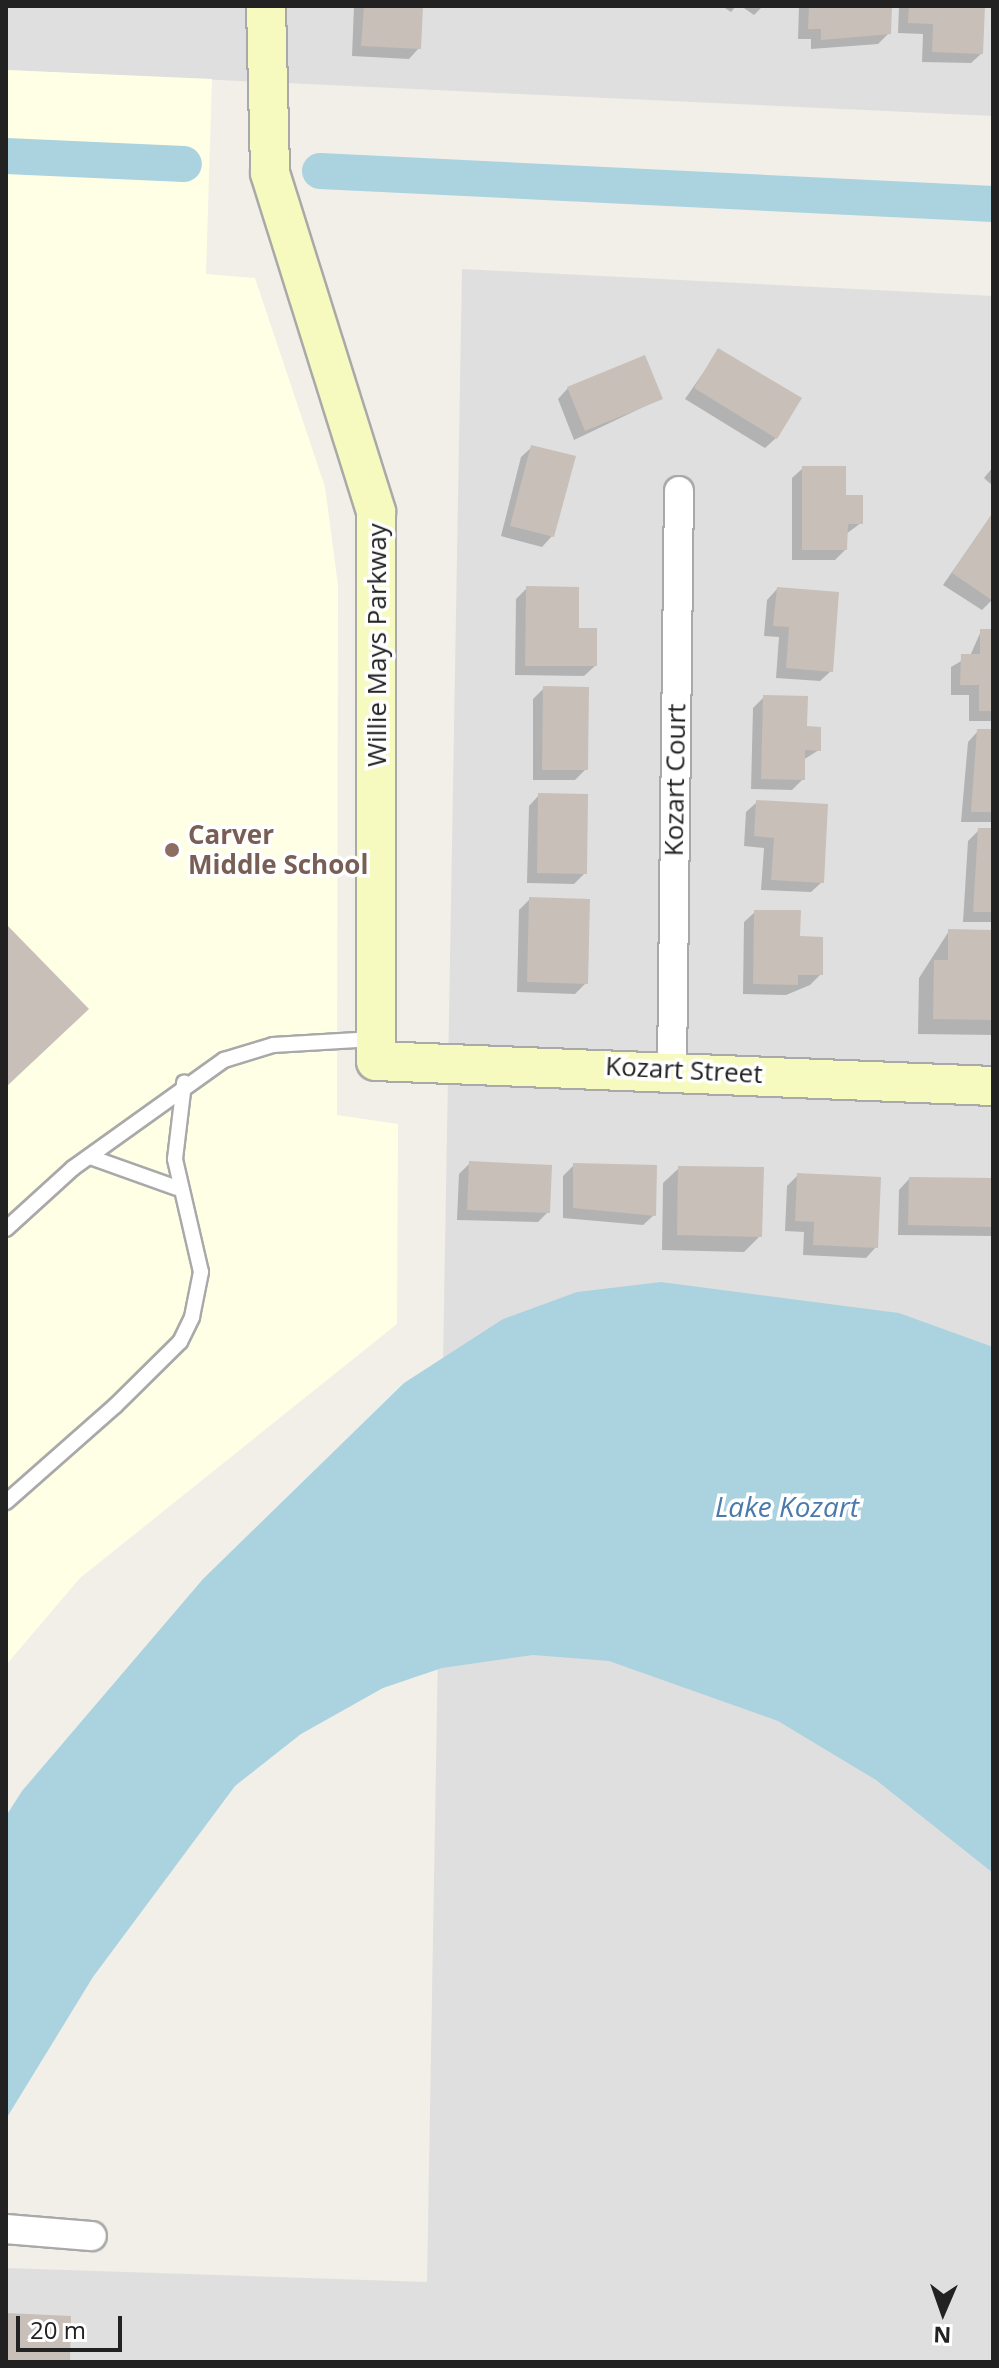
<!DOCTYPE html>
<style>
body{margin:0}
#map{position:relative;width:999px;height:2368px;overflow:hidden;background:#f2efe9;font-family:"Open Sans",sans-serif}
div>[style]{position:absolute}
.residential>*{inset:0;background:#e0dfdf}
.education>*{inset:0;background:#ffffe5}
.water>*{inset:0;background:#aad3df}
.shadow>*{inset:0;background:#0003}
.canal>*{height:36px;margin:-18px;padding:0 18px;transform-origin:18px;border-radius:18px;background:#aad3df}
.building>*{inset:0;background:#c7bfb8}
.roads{filter:drop-shadow(2px 0 #a9a9a9) drop-shadow(-2px 0 #a9a9a9) drop-shadow(0 2px #a9a9a9) drop-shadow(0 -2px #a9a9a9)}
.lane>*{height:14px;margin:-7px;padding:0 7px;transform-origin:7px;border-radius:7px;background:#fff}
.street>*{height:28px;margin:-14px;padding:0 14px;transform-origin:14px;border-radius:14px;background:#fff}
.secondary>*{height:38px;margin:-19px;padding:0 19px;transform-origin:19px;border-radius:19px;background:#f7fabf}
.dots>*{width:22px;height:22px;translate:-50% -50%;box-sizing:border-box;border:4px solid #fff;border-radius:50%}
span{translate:-50% -50%;white-space:nowrap;text-align:center;line-height:1.15;-webkit-text-stroke:7px #fff;paint-order:stroke}
.street-label{font-size:26px;color:#222}
.education-label{font-size:26px;color:#785e54;font-weight:700}
.left{translate:0 -50%;text-align:left}
.water-label{font-size:28px;color:#4a7aab;font-style:italic}
.frame{position:absolute;inset:0;border:8px solid #222;pointer-events:none}
.north{position:absolute;left:903px;top:2272px;width:80px;height:80px;-webkit-text-stroke:6px #fff;paint-order:stroke;rotate:182deg;font-size:22px;font-weight:700;line-height:32px;text-align:center;color:#222}
.north::after{content:'';display:block;margin:auto;width:28px;height:36px;background:#222;clip-path:polygon(50% 0,100% 100%,50% 72%,0 100%)}
.scale{position:absolute;left:16px;top:2316px;width:106px;height:36px;box-sizing:border-box;border:4px solid #222;border-top:0;padding-left:10px;font-size:24px;line-height:28px;white-space:nowrap;color:#222;-webkit-text-stroke:6px #fff;paint-order:stroke}
</style>
<div id="map">
<div class="residential">
<div style="clip-path:polygon(6px 6px,993px 6px,993px 116px,6px 70px)"></div>
<div style="clip-path:polygon(462px 269px,993px 296px,993px 2362px,6px 2362px,6px 2268px,427px 2282px)"></div>
</div>
<div class="education">
<div style="clip-path:polygon(6px 70px,212px 79px,206px 274px,255px 278px,325px 487px,338px 585px,337px 1115px,398px 1124px,397px 1324px,80px 1578px,6px 1665px)"></div>
</div>
<div class="water">
<div style="clip-path:polygon(661px 1282px,899px 1313px,993px 1347px,993px 1873px,876px 1780px,778px 1721px,609px 1661px,533px 1655px,442px 1668px,383px 1688px,301px 1734px,235px 1786px,93px 1977px,6px 2119px,6px 1816px,22px 1791px,203px 1579px,404px 1383px,503px 1319px,577px 1292px)"></div>
</div>
<div class="shadow">
<div style="clip-path:polygon(354px 6px,421px 6px,419px 48px,409px 59px,352px 56px)"></div>
<div style="clip-path:polygon(722px 6px,736px 6px,731px 12px)"></div>
<div style="clip-path:polygon(741px 6px,763px 6px,754px 15px)"></div>
<div style="clip-path:polygon(799px 6px,890px 6px,889px 33px,878px 44px,811px 49px,811px 39px,798px 39px)"></div>
<div style="clip-path:polygon(899px 6px,983px 6px,982px 53px,971px 63px,922px 62px,923px 34px,898px 33px)"></div>
<div style="clip-path:polygon(719px 350px,776px 438px,765px 448px,685px 399px)"></div>
<div style="clip-path:polygon(568px 388px,660px 399px,574px 440px,558px 399px)"></div>
<div style="clip-path:polygon(532px 447px,552px 536px,542px 547px,501px 536px,521px 457px)"></div>
<div style="clip-path:polygon(993px 467px,993px 486px,984px 478px)"></div>
<div style="clip-path:polygon(803px 468px,844px 497px,861px 523px,846px 534px,845px 550px,835px 560px,792px 560px,792px 478px)"></div>
<div style="clip-path:polygon(993px 513px,993px 599px,982px 610px,943px 585px)"></div>
<div style="clip-path:polygon(527px 588px,595px 666px,584px 676px,515px 675px,516px 599px)"></div>
<div style="clip-path:polygon(777px 589px,831px 671px,820px 681px,776px 678px,779px 637px,764px 636px,767px 600px)"></div>
<div style="clip-path:polygon(981px 631px,993px 631px,993px 721px,969px 721px,969px 695px,951px 695px,951px 667px,970px 656px)"></div>
<div style="clip-path:polygon(544px 688px,586px 769px,575px 780px,533px 780px,533px 699px)"></div>
<div style="clip-path:polygon(764px 697px,819px 750px,803px 760px,803px 779px,792px 790px,751px 789px,753px 708px)"></div>
<div style="clip-path:polygon(978px 731px,993px 731px,993px 822px,961px 822px,968px 742px)"></div>
<div style="clip-path:polygon(539px 795px,585px 873px,574px 884px,527px 883px,529px 806px)"></div>
<div style="clip-path:polygon(757px 802px,822px 882px,811px 892px,761px 890px,764px 848px,744px 846px,746px 812px)"></div>
<div style="clip-path:polygon(979px 830px,993px 830px,993px 922px,963px 922px,968px 841px)"></div>
<div style="clip-path:polygon(530px 899px,586px 983px,575px 994px,517px 992px,519px 910px)"></div>
<div style="clip-path:polygon(755px 912px,798px 938px,821px 974px,810px 985px,786px 995px,743px 994px,744px 922px)"></div>
<div style="clip-path:polygon(949px 931px,993px 932px,993px 1035px,918px 1034px,919px 978px)"></div>
<div style="clip-path:polygon(470px 1163px,548px 1212px,538px 1222px,457px 1220px,459px 1174px)"></div>
<div style="clip-path:polygon(574px 1165px,654px 1215px,643px 1225px,563px 1218px,563px 1176px)"></div>
<div style="clip-path:polygon(679px 1168px,760px 1236px,744px 1252px,662px 1250px,663px 1183px)"></div>
<div style="clip-path:polygon(798px 1175px,876px 1247px,866px 1258px,803px 1255px,804px 1232px,785px 1231px,787px 1186px)"></div>
<div style="clip-path:polygon(909px 1179px,993px 1180px,993px 1236px,898px 1235px,899px 1190px)"></div>
</div>
<div class="canal">
<div style="left:6px;top:156px;width:178px;rotate:2.6deg"></div>
<div style="left:320px;top:171px;width:674px;rotate:2.81deg"></div>
</div>
<div class="building">
<div style="clip-path:polygon(364px 6px,423px 6px,421px 49px,361px 46px)"></div>
<div style="clip-path:polygon(809px 6px,892px 6px,891px 34px,821px 40px,821px 29px,808px 29px)"></div>
<div style="clip-path:polygon(909px 6px,985px 6px,983px 54px,932px 52px,933px 24px,908px 23px)"></div>
<div style="clip-path:polygon(718px 348px,802px 398px,777px 439px,694px 388px)"></div>
<div style="clip-path:polygon(645px 355px,663px 399px,585px 431px,567px 387px)"></div>
<div style="clip-path:polygon(531px 445px,576px 456px,554px 537px,510px 526px)"></div>
<div style="clip-path:polygon(802px 466px,846px 466px,846px 495px,863px 495px,863px 524px,848px 524px,847px 550px,802px 550px)"></div>
<div style="clip-path:polygon(993px 512px,993px 601px,952px 573px)"></div>
<div style="clip-path:polygon(526px 586px,579px 587px,579px 628px,597px 628px,597px 666px,525px 666px)"></div>
<div style="clip-path:polygon(777px 587px,839px 592px,833px 672px,786px 668px,789px 627px,773px 626px)"></div>
<div style="clip-path:polygon(980px 629px,993px 629px,993px 711px,979px 711px,979px 685px,960px 685px,961px 654px,980px 654px)"></div>
<div style="clip-path:polygon(543px 686px,589px 687px,588px 770px,542px 770px)"></div>
<div style="clip-path:polygon(763px 695px,808px 696px,807px 726px,821px 727px,821px 751px,805px 750px,805px 780px,761px 779px)"></div>
<div style="clip-path:polygon(977px 729px,993px 729px,993px 812px,971px 812px)"></div>
<div style="clip-path:polygon(538px 793px,588px 794px,587px 874px,537px 873px)"></div>
<div style="clip-path:polygon(756px 800px,828px 804px,824px 883px,771px 880px,774px 838px,754px 836px)"></div>
<div style="clip-path:polygon(978px 828px,993px 828px,993px 912px,973px 912px)"></div>
<div style="clip-path:polygon(529px 897px,590px 899px,588px 984px,527px 982px)"></div>
<div style="clip-path:polygon(754px 910px,801px 910px,800px 936px,823px 937px,823px 975px,798px 975px,798px 985px,753px 984px)"></div>
<div style="clip-path:polygon(6px 924px,89px 1009px,6px 1087px)"></div>
<div style="clip-path:polygon(948px 929px,993px 930px,993px 1020px,933px 1019px,934px 960px,948px 960px)"></div>
<div style="clip-path:polygon(469px 1161px,552px 1165px,550px 1213px,467px 1210px)"></div>
<div style="clip-path:polygon(573px 1163px,657px 1165px,656px 1216px,573px 1208px)"></div>
<div style="clip-path:polygon(678px 1166px,764px 1167px,762px 1237px,677px 1235px)"></div>
<div style="clip-path:polygon(797px 1173px,881px 1177px,878px 1248px,813px 1245px,814px 1222px,795px 1221px)"></div>
<div style="clip-path:polygon(909px 1177px,993px 1178px,993px 1227px,908px 1225px)"></div>
<div style="clip-path:polygon(6px 2313px,71px 2316px,70px 2362px,6px 2362px)"></div>
</div>
<div class="roads">
<div class="lane">
<div style="left:90px;top:1157px;width:92px;rotate:19.6deg"></div>
<div style="left:6px;top:1229px;width:91px;rotate:-42.3deg"></div>
<div style="left:73px;top:1168px;width:186px;rotate:-35.6deg"></div>
<div style="left:224px;top:1060px;width:51px;rotate:-17deg"></div>
<div style="left:273px;top:1045px;width:101px;rotate:-3.4deg"></div>
<div style="left:6px;top:1502px;width:145px;rotate:-41.4deg"></div>
<div style="left:115px;top:1406px;width:91px;rotate:-44.6deg"></div>
<div style="left:180px;top:1342px;width:28px;rotate:-64deg"></div>
<div style="left:192px;top:1317px;width:46px;rotate:-78.7deg"></div>
<div style="left:201px;top:1272px;width:116px;rotate:-103deg"></div>
<div style="left:175px;top:1159px;width:77px;rotate:-83.2deg"></div>
</div>
<div class="street">
<div style="left:672px;top:1069px;width:578px;rotate:-89.31deg"></div>
<div style="left:6px;top:2229px;width:86px;rotate:4.7deg"></div>
</div>
<div class="secondary">
<div style="left:266px;top:6px;width:167px;rotate:88.6deg"></div>
<div style="left:270px;top:173px;width:355px;rotate:72.6deg"></div>
<div style="left:376px;top:512px;width:549px;rotate:90deg"></div>
<div style="left:376px;top:1061px;width:618px;rotate:2.32deg"></div>
</div>
</div>
<div class="dots">
<div style="left:172px;top:850px;background:#8d6e63"></div>
</div>
<div class="street-label">
<span style="left:377px;top:645px;rotate:-90deg">Willie Mays Parkway</span>
<span style="left:675px;top:780px;rotate:-89deg">Kozart Court</span>
<span style="left:684px;top:1070px;rotate:3deg">Kozart Street</span>
</div>
<div class="education-label">
<span class="left" style="left:188px;top:850px">Carver<br>Middle School</span>
</div>
<div class="water-label">
<span style="left:787px;top:1506px">Lake Kozart</span>
</div>
<div class="frame"></div>
<div class="north">N</div>
<div class="scale">20 m</div>
</div>
